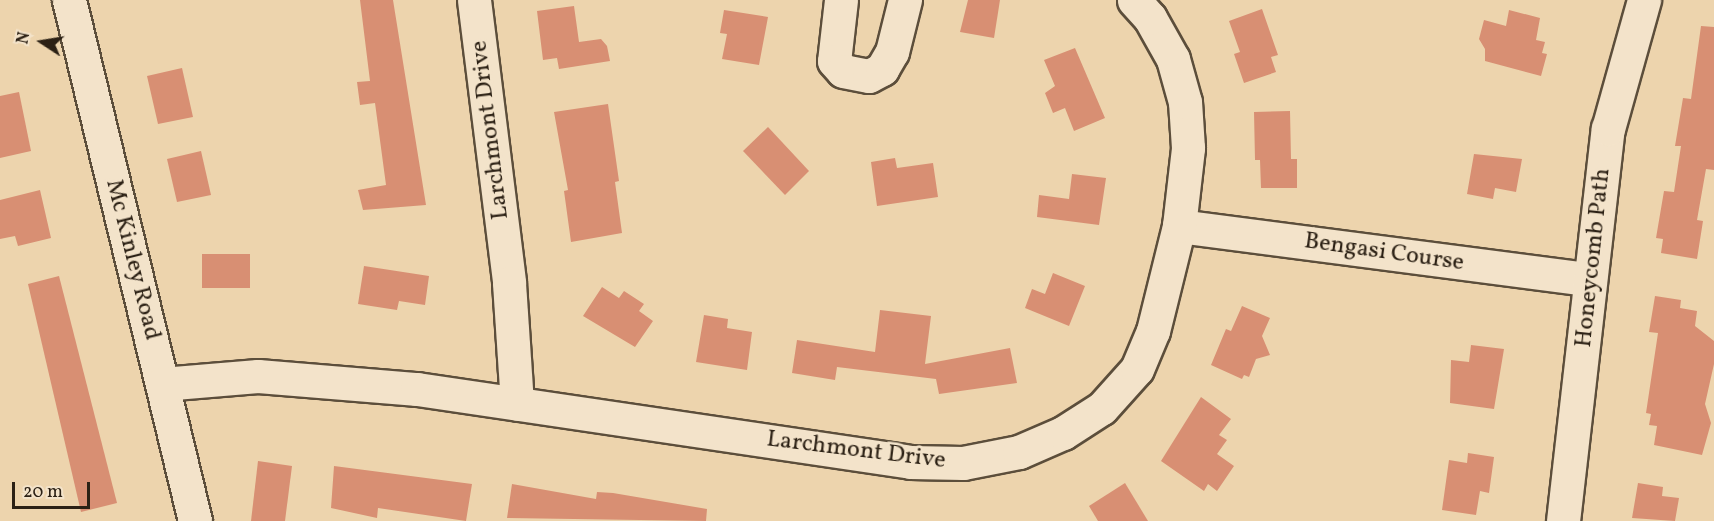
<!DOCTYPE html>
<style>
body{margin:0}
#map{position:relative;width:1714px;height:521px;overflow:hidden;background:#edd4ad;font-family:Vollkorn,serif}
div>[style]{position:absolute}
.building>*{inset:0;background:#d88f73}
.roads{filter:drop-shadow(2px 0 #5c4e3b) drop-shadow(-2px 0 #5c4e3b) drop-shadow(0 2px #5c4e3b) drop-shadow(0 -2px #5c4e3b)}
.minor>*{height:33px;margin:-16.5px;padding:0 16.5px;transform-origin:16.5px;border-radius:16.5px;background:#f3e3ca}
span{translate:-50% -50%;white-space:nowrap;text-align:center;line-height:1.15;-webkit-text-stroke:5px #f3e3ca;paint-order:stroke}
.street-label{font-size:24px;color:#2c2115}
.north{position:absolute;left:12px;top:12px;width:60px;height:60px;-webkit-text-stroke:4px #f3e3ca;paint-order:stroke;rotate:282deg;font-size:16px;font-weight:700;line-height:24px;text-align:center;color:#2c2115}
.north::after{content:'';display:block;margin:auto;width:21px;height:27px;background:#2c2115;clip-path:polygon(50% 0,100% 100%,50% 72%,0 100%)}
.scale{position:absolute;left:12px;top:482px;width:78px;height:27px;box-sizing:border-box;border:3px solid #2c2115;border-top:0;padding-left:8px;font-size:18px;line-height:21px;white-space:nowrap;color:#2c2115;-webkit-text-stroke:4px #f3e3ca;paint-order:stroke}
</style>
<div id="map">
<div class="building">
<div style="clip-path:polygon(360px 0,393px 0,426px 205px,363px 210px,358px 190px,386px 185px,375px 103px,360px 105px,357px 82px,370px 81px)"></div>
<div style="clip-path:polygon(968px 0,1000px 0,994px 38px,960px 32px)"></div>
<div style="clip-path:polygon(574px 6px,579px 42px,601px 39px,607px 46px,610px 61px,559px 69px,557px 58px,543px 60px,537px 11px)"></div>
<div style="clip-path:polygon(1262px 9px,1278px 55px,1271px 57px,1276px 72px,1244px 83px,1234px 54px,1240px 52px,1229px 21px)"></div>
<div style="clip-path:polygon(724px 10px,768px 17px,759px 65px,722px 59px,727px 34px,720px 33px)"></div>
<div style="clip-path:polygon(1509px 10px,1540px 18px,1536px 40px,1545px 42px,1542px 53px,1547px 54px,1541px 76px,1485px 61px,1485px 49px,1479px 39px,1484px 20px,1506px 26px)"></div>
<div style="clip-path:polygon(1701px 26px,1714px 27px,1714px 170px,1706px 169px,1697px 220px,1703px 221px,1697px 259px,1661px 253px,1663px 239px,1656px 238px,1664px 191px,1674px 192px,1681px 146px,1675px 146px,1683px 98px,1691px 99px)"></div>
<div style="clip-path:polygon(1075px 48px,1105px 118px,1074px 131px,1065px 108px,1053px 113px,1045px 93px,1055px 86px,1044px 60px)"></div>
<div style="clip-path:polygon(182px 68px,193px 117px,158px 124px,147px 76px)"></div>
<div style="clip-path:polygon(19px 92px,31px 151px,0 158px,0 96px)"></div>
<div style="clip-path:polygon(608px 104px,619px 181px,615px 182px,622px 233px,571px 242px,564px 191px,568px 190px,554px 112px)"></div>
<div style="clip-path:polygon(1290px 111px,1291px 159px,1297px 159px,1297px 188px,1261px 188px,1260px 160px,1255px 160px,1254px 112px)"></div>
<div style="clip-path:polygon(768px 127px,809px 171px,785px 195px,743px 151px)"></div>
<div style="clip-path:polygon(201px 151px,211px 195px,177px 202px,167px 159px)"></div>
<div style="clip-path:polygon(1474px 154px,1522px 159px,1516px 192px,1495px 188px,1493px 199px,1467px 194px)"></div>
<div style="clip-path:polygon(895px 158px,897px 168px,933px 163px,938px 197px,877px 206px,871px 162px)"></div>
<div style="clip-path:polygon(1072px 174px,1106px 178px,1099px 225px,1037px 217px,1039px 195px,1069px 199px)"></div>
<div style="clip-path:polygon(40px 190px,51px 238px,18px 246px,15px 236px,0 239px,0 200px)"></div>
<div style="clip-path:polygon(202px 254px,250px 254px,250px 288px,202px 288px)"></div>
<div style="clip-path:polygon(364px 266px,429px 276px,425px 305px,399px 301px,397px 310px,358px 304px)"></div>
<div style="clip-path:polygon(1053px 273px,1085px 286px,1069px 326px,1025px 308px,1032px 289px,1045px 294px)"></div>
<div style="clip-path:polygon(59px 276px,117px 503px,81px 512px,28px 284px)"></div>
<div style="clip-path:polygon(602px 287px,619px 298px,624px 291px,644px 304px,639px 311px,653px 321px,635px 347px,583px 316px)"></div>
<div style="clip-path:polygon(1655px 296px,1681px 300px,1680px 308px,1697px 311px,1695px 326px,1714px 341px,1714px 364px,1705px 404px,1711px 423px,1702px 455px,1654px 445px,1657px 426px,1649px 425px,1651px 414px,1646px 413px,1658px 333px,1649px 332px)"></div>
<div style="clip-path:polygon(1242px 306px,1270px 318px,1262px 336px,1270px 355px,1256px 359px,1249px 377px,1244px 375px,1242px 379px,1211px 365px,1226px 329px,1231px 331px)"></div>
<div style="clip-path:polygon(880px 310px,931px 316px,925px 364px,1010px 348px,1017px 383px,939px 394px,936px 379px,837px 367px,835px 380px,792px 373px,797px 340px,875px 352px)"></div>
<div style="clip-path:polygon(704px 315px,728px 319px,727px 328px,752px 332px,747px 370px,696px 362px)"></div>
<div style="clip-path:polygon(1471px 345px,1504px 349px,1494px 409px,1450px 403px,1451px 360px,1469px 362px)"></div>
<div style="clip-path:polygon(1201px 397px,1231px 419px,1219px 435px,1227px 440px,1217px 454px,1234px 466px,1217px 491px,1208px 484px,1204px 491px,1161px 461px)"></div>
<div style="clip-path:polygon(1468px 453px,1494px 457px,1489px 493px,1480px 491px,1476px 515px,1442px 510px,1449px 460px,1467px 463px)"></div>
<div style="clip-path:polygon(258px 461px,292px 466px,285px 521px,251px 521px)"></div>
<div style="clip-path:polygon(334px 466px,472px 484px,466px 521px,378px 508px,377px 518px,331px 508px)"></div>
<div style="clip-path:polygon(1125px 483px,1148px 521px,1098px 521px,1089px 506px)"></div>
<div style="clip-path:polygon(1638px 483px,1663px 487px,1662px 496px,1679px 498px,1675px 521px,1632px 518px)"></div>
<div style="clip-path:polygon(512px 484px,596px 499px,597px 492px,613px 493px,707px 509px,706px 521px,507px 518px)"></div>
</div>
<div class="roads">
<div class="minor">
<div style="left:69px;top:0;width:536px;rotate:76.4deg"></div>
<div style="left:474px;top:0;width:285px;rotate:82.9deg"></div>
<div style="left:509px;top:283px;width:121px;rotate:86.2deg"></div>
<div style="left:841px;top:0;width:61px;rotate:96.5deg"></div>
<div style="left:834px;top:61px;width:13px;rotate:48deg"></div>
<div style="left:843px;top:71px;width:26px;rotate:11deg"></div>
<div style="left:869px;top:76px;width:15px;rotate:-28deg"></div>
<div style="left:882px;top:69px;width:20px;rotate:-60deg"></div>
<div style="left:892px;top:52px;width:54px;rotate:-76deg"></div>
<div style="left:1179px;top:226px;width:413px;rotate:7.4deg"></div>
<div style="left:162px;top:384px;width:96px;rotate:-4.8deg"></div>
<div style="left:258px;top:376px;width:160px;rotate:4.7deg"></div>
<div style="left:417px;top:389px;width:498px;rotate:8.4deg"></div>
<div style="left:910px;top:462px;width:53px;rotate:1.1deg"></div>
<div style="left:963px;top:463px;width:57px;rotate:-11.1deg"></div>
<div style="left:1019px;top:452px;width:48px;rotate:-23.4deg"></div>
<div style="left:1063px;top:433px;width:46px;rotate:-32.7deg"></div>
<div style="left:1102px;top:408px;width:52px;rotate:-48.1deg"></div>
<div style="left:1137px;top:369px;width:41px;rotate:-67.2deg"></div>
<div style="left:1153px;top:331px;width:108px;rotate:-76.1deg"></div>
<div style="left:1179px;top:226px;width:79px;rotate:-83.4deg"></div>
<div style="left:1188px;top:148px;width:46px;rotate:-93.7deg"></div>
<div style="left:1185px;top:102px;width:45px;rotate:-105.6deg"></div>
<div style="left:1173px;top:59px;width:47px;rotate:-119.3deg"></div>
<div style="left:1150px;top:18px;width:24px;rotate:-132deg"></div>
<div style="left:1563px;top:521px;width:395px;rotate:-83.5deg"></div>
<div style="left:1608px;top:129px;width:134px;rotate:-74.4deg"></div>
</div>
</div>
<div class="street-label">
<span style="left:491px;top:130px;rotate:-97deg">Larchmont Drive</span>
<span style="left:1384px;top:253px;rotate:8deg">Bengasi Course</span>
<span style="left:1594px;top:258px;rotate:-84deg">Honeycomb Path</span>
<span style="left:132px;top:260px;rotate:76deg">Mc Kinley Road</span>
<span style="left:856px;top:451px;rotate:7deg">Larchmont Drive</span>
</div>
<div class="north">N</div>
<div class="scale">20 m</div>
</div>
